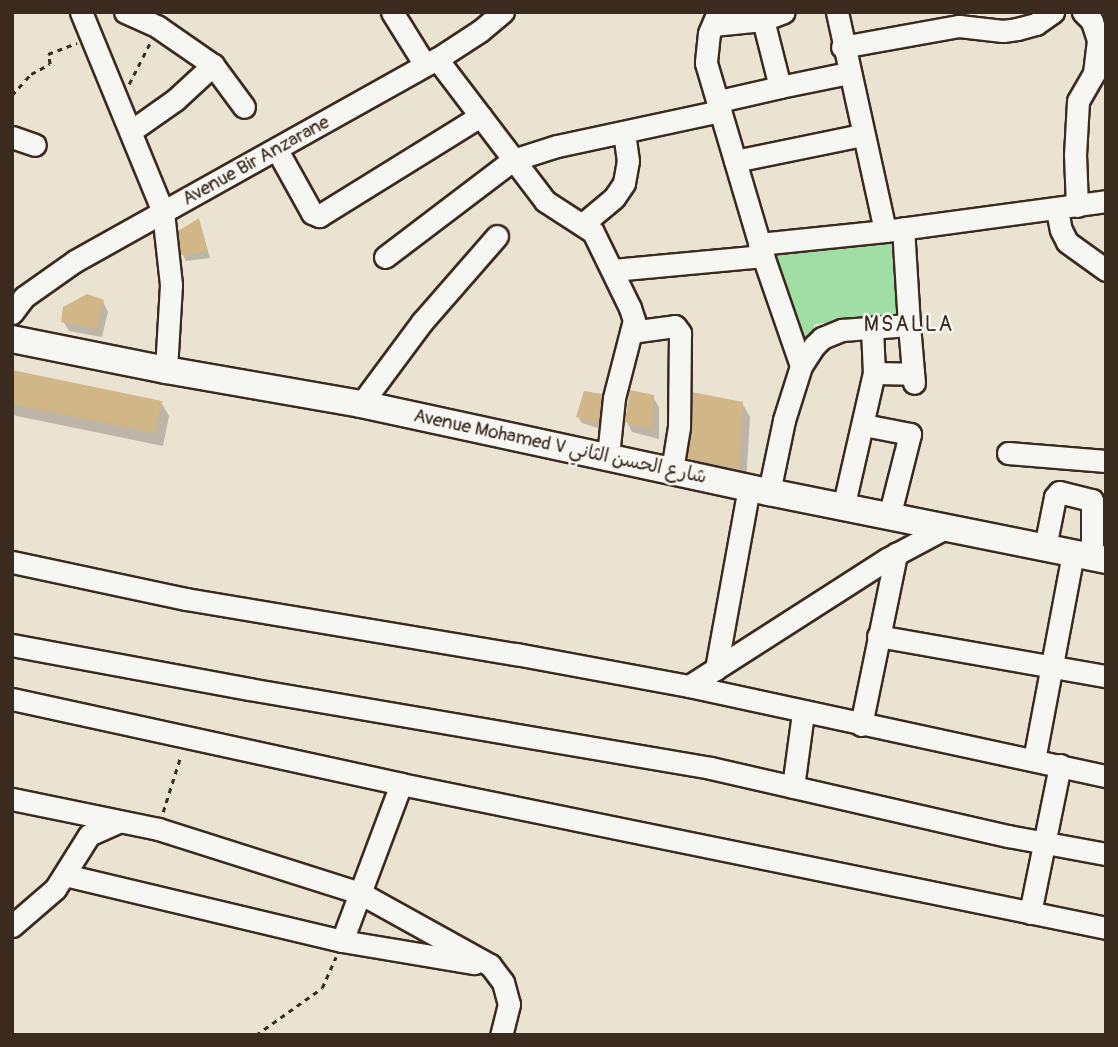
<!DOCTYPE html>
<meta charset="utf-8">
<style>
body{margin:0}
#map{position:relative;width:1118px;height:1047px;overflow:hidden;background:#ebe3d2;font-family:Pangolin,"Playpen Sans Arabic",sans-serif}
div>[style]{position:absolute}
.green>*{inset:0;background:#a0dea6}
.shadow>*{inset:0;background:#0003}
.building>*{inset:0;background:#d1b687}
.path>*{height:2.5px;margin-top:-1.25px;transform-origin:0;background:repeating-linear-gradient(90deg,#3b2a1e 0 5px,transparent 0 10px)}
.roads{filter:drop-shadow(2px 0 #3b2a1e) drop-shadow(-2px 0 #3b2a1e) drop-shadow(0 2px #3b2a1e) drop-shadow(0 -2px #3b2a1e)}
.minor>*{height:21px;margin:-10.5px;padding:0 10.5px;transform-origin:10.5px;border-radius:10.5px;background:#f6f6f2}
.major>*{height:26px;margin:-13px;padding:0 13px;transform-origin:13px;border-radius:13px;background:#f6f6f2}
span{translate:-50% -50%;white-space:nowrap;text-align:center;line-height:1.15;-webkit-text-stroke:5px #f6f6f2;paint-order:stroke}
.street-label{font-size:19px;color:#3b2a1e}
.neighbourhood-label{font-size:21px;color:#3b2a1e;letter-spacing:2px}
.frame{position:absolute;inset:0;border:14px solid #3b2a1e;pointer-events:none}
</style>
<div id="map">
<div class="green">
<div style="clip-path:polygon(895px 234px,897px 315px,815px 324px,809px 342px,802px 347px,771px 253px)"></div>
</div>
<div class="shadow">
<div style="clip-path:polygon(199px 220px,210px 258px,186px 261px,183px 255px)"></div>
<div style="clip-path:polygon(103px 302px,108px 312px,102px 337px,69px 331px,63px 321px)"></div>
<div style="clip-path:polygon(12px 372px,161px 402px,169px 416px,163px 446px,12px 415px)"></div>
<div style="clip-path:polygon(600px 395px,604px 402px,601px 429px,582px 423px,578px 417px)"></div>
<div style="clip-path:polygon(653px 397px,659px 407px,659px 439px,632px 432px,627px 422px)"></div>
<div style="clip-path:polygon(742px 403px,750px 417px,746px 482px,697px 472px,689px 458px)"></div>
</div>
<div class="building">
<div style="clip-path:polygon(199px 218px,208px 252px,181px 255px,178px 231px)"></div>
<div style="clip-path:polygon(87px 294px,104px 300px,97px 328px,61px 322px,63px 307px)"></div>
<div style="clip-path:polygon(12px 370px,162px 401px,155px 433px,12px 404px)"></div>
<div style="clip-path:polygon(630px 390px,654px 395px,654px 430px,625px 422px)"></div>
<div style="clip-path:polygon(584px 391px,602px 394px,598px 424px,576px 417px)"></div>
<div style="clip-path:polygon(692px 392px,743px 402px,739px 469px,687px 458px)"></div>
</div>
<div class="path">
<div style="left:129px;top:84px;width:46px;rotate:-62.9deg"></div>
<div style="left:12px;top:95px;width:28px;rotate:-48deg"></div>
<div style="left:31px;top:74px;width:21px;rotate:-28deg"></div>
<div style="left:50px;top:64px;width:10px;rotate:-101deg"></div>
<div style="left:48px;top:54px;width:31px;rotate:-21deg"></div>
<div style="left:163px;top:812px;width:60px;rotate:-72.5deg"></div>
<div style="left:256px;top:1035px;width:81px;rotate:-35.5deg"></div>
<div style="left:322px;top:988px;width:34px;rotate:-66deg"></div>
</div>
<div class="roads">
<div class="minor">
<div style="left:81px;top:12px;width:216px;rotate:67.7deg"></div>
<div style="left:163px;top:212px;width:73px;rotate:83.7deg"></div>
<div style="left:171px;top:285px;width:85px;rotate:93.4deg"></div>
<div style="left:125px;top:12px;width:36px;rotate:24deg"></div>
<div style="left:158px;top:27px;width:67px;rotate:34.6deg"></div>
<div style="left:213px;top:65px;width:52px;rotate:53.6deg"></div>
<div style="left:392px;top:12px;width:62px;rotate:58.1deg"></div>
<div style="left:718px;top:12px;width:23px;rotate:113deg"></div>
<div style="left:709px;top:33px;width:30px;rotate:96deg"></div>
<div style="left:706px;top:63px;width:201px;rotate:73.5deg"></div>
<div style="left:837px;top:12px;width:224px;rotate:77.6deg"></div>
<div style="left:885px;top:231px;width:223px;rotate:-7.7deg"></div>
<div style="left:713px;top:25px;width:50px;rotate:-5.7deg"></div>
<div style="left:763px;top:20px;width:22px;rotate:-21deg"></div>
<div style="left:842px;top:47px;width:119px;rotate:-10.2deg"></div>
<div style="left:959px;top:26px;width:44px;rotate:6.5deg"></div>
<div style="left:1003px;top:31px;width:14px;rotate:-8deg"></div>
<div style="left:1017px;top:29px;width:20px;rotate:-15deg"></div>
<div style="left:1036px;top:24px;width:21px;rotate:-35deg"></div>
<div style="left:437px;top:59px;width:178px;rotate:52.7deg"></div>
<div style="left:545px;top:201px;width:57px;rotate:32.9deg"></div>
<div style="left:593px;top:232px;width:85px;rotate:64deg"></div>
<div style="left:630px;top:308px;width:13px;rotate:72deg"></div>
<div style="left:634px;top:320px;width:81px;rotate:104.4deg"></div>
<div style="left:614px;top:398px;width:58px;rotate:95.9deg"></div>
<div style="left:780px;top:87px;width:69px;rotate:-11.6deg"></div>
<div style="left:719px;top:101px;width:63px;rotate:-12.9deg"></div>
<div style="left:780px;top:87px;width:69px;rotate:-104.2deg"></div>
<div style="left:131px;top:131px;width:54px;rotate:-35.2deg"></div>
<div style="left:175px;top:100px;width:52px;rotate:-42.6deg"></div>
<div style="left:12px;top:137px;width:24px;rotate:19deg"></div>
<div style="left:277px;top:150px;width:72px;rotate:60.9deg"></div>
<div style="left:312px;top:213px;width:8px;rotate:23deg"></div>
<div style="left:319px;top:216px;width:190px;rotate:-31.8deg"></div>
<div style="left:735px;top:161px;width:130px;rotate:-11.6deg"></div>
<div style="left:1077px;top:206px;width:51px;rotate:-92.2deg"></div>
<div style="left:1075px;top:155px;width:54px;rotate:-86.8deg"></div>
<div style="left:1078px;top:101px;width:32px;rotate:-60deg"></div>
<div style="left:1094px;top:73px;width:33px;rotate:-83deg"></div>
<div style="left:1098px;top:40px;width:20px;rotate:-108deg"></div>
<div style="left:1092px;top:21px;width:13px;rotate:-135deg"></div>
<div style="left:1057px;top:210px;width:20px;rotate:79deg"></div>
<div style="left:1061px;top:230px;width:13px;rotate:63deg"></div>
<div style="left:1067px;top:242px;width:48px;rotate:35.7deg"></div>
<div style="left:584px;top:223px;width:39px;rotate:-40deg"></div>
<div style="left:614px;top:198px;width:18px;rotate:-56deg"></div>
<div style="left:624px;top:183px;width:22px;rotate:-80deg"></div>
<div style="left:628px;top:161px;width:29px;rotate:-98deg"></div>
<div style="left:759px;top:244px;width:127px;rotate:-5.9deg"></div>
<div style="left:385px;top:257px;width:161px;rotate:-37.2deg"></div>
<div style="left:513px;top:160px;width:46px;rotate:-17.7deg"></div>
<div style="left:557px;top:146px;width:167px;rotate:-12.1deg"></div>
<div style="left:613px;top:270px;width:151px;rotate:-5.3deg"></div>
<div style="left:763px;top:256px;width:116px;rotate:70.9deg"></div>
<div style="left:12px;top:313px;width:20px;rotate:-53deg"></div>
<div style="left:24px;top:297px;width:62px;rotate:-35.2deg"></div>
<div style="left:75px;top:261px;width:415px;rotate:-29.2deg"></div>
<div style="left:437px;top:59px;width:51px;rotate:-33.1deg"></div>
<div style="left:480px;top:31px;width:30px;rotate:-40deg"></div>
<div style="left:909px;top:325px;width:58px;rotate:85.1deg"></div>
<div style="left:872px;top:328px;width:45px;rotate:87.5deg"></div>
<div style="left:631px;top:332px;width:44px;rotate:-7.8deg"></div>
<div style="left:675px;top:326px;width:9px;rotate:54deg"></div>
<div style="left:680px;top:333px;width:94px;rotate:90.6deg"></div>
<div style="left:679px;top:427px;width:44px;rotate:99.2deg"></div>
<div style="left:361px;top:404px;width:102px;rotate:-53.4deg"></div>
<div style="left:422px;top:322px;width:114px;rotate:-48.9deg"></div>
<div style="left:864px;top:425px;width:47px;rotate:11.1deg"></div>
<div style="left:910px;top:434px;width:86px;rotate:104.2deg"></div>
<div style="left:1008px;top:453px;width:98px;rotate:4.7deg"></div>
<div style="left:769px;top:492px;width:74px;rotate:-78.2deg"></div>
<div style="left:784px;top:420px;width:57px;rotate:-72.5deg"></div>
<div style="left:801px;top:366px;width:24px;rotate:-57deg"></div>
<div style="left:814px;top:346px;width:11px;rotate:-45deg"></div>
<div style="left:822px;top:338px;width:22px;rotate:-22deg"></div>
<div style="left:842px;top:330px;width:67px;rotate:-4.3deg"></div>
<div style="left:909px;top:325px;width:97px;rotate:-93.5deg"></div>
<div style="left:843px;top:508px;width:139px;rotate:-77.1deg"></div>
<div style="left:874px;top:373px;width:39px;rotate:1deg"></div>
<div style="left:1045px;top:547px;width:51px;rotate:-78.7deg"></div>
<div style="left:1055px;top:497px;width:6px;rotate:-51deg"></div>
<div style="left:1059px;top:492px;width:34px;rotate:14deg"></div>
<div style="left:1092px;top:500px;width:57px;rotate:90deg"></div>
<div style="left:12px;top:562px;width:178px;rotate:12deg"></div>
<div style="left:186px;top:599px;width:335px;rotate:9.5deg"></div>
<div style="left:516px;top:654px;width:176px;rotate:10.5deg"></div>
<div style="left:689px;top:686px;width:427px;rotate:12.2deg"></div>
<div style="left:878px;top:636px;width:231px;rotate:10deg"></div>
<div style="left:12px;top:645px;width:241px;rotate:10.5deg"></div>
<div style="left:249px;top:689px;width:469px;rotate:9.7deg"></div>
<div style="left:711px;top:768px;width:305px;rotate:12.9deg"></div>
<div style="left:1008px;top:836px;width:100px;rotate:10.4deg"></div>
<div style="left:716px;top:669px;width:185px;rotate:-79.7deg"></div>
<div style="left:689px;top:686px;width:235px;rotate:-32.7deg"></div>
<div style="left:887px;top:559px;width:66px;rotate:-28.1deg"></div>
<div style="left:12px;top:699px;width:398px;rotate:12.3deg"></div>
<div style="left:401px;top:784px;width:720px;rotate:11.54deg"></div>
<div style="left:861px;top:725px;width:175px;rotate:-78.4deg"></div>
<div style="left:1034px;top:760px;width:210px;rotate:-79.3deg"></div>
<div style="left:793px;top:787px;width:75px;rotate:-82.3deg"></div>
<div style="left:12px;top:799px;width:149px;rotate:11.6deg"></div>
<div style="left:158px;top:829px;width:212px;rotate:17.6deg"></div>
<div style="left:360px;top:893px;width:149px;rotate:29deg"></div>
<div style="left:490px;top:965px;width:21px;rotate:53deg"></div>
<div style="left:503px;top:982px;width:23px;rotate:75deg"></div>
<div style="left:509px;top:1004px;width:32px;rotate:104deg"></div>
<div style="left:65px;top:875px;width:285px;rotate:13.4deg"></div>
<div style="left:342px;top:941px;width:134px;rotate:9.5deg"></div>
<div style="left:1030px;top:913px;width:151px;rotate:-78.5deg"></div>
<div style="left:12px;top:926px;width:57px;rotate:-40.7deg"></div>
<div style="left:55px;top:889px;width:64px;rotate:-57.8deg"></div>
<div style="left:89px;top:835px;width:32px;rotate:-24deg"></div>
<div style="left:342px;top:941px;width:168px;rotate:-69.4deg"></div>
</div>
<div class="major">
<div style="left:12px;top:339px;width:157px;rotate:11.4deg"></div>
<div style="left:166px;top:370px;width:198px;rotate:9.9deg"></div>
<div style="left:361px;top:404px;width:417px;rotate:12.2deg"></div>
<div style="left:769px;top:492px;width:344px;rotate:11.4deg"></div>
</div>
</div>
<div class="street-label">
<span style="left:256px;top:161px;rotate:-29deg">Avenue Bir Anzarane</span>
<span style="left:560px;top:447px;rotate:12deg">Avenue Mohamed V شارع الحسن الثاني</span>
</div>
<div class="neighbourhood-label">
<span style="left:909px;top:325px">MSALLA</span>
</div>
<div class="frame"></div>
</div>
